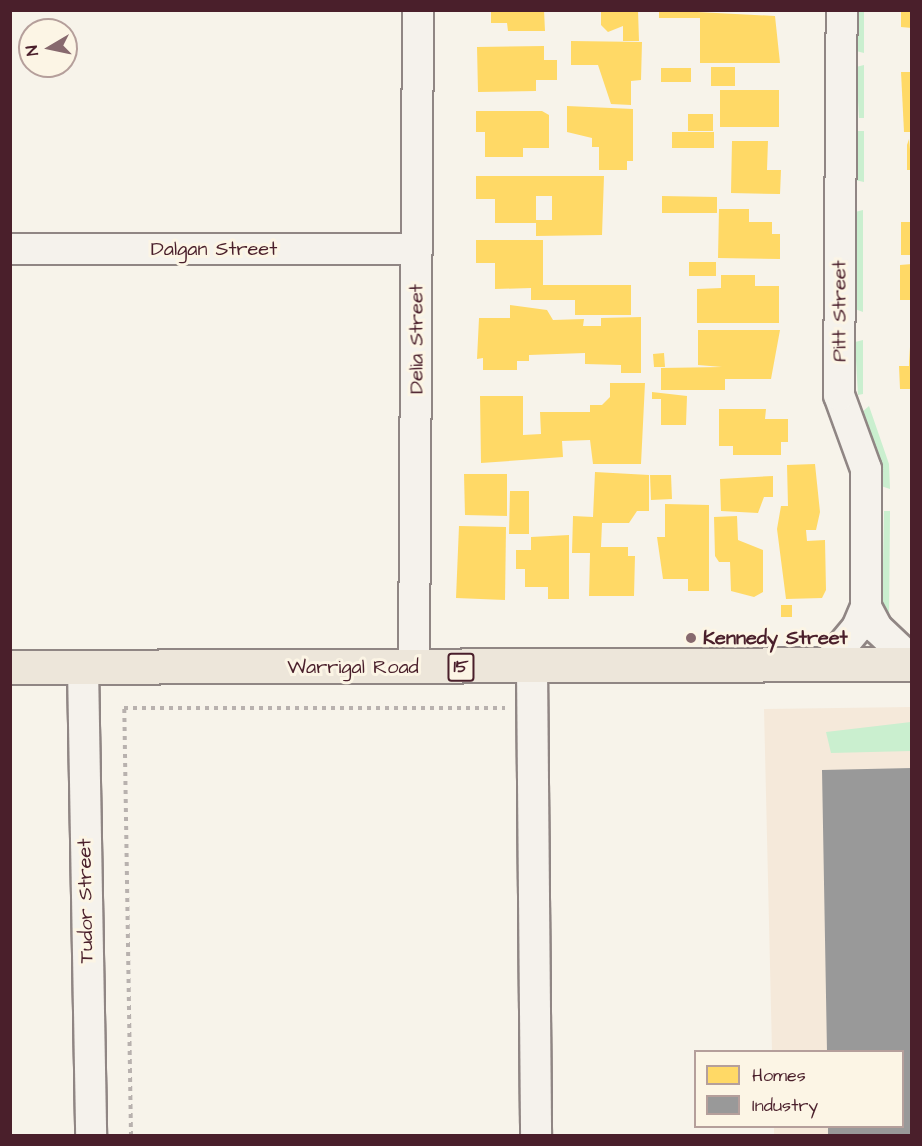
<!DOCTYPE html>
<style>
body{margin:0}
#map{position:relative;width:922px;height:1146px;overflow:hidden;background:#f7f3ea;font-family:"Architects Daughter",sans-serif}
div>[style]{position:absolute}
.built>*{inset:0;background:#f5e9da}
.green>*{inset:0;background:#caefcf}
.homes>*{inset:0;background:#ffd966}
.industry>*{inset:0;background:#999}
.path>*{height:4px;margin-top:-2px;transform-origin:0;background:repeating-linear-gradient(90deg,#b8b1ae 0 4.5px,transparent 0 9px)}
.roads{filter:drop-shadow(2px 0 #908684) drop-shadow(-2px 0 #908684) drop-shadow(0 2px #908684) drop-shadow(0 -2px #908684)}
.minor>*{height:30px;margin:-15px;padding:0 15px;transform-origin:15px;border-radius:15px;background:#f5f2ec}
.highway>*{height:33px;margin:-16.5px;padding:0 16.5px;transform-origin:16.5px;border-radius:16.5px;background:#ede6da}
.dots>*{width:16px;height:16px;translate:-50% -50%;box-sizing:border-box;border:3px solid #fcf5e5;border-radius:50%}
span{translate:-50% -50%;white-space:nowrap;text-align:center;line-height:1.15;-webkit-text-stroke:6px #fcf5e5;paint-order:stroke}
.shield-label span{padding:2px 4px;background:#fcf5e5;border:2px solid;border-radius:4px;-webkit-text-stroke-width:0}
.shield-label{font-size:18px;color:#4a1f2b;font-weight:700}
.street-label{font-size:20px;color:#4a1f2b}
.poi-label{font-size:20px;color:#4a1f2b;font-weight:700}
.left{translate:0 -50%;text-align:left}
.frame{position:absolute;inset:0;border:12px solid #4a1f2b;pointer-events:none}
.legend{position:absolute;left:694px;top:1050px;width:210px;height:78px;box-sizing:border-box;background:#fcf5e5;border:2px solid #b59f9b;margin:0;padding:8px 10px;list-style:none;font-size:18px;color:#4a1f2b}
.legend li{display:flex;align-items:center;gap:12px;height:30px}
.legend b{width:30px;border:2px solid #b59f9b}
.north{position:absolute;left:18px;top:18px;width:60px;height:60px;box-sizing:border-box;background:#fcf5e5;border:2px solid #b59f9b;border-radius:50%;rotate:261deg;font-size:16px;font-weight:700;line-height:24px;text-align:center;color:#4a1f2b}
.north::after{content:'';display:block;margin:auto;width:21px;height:27px;background:#87696e;clip-path:polygon(50% 0,100% 100%,50% 72%,0 100%)}
</style>
<div id="map">
<div class="built">
<div style="clip-path:polygon(911px 707px,911px 1135px,774px 1135px,774px 1127px,902px 1126px,902px 1052px,772px 1051px,764px 709px)"></div>
</div>
<div class="green">
<div style="clip-path:polygon(856px 11px,864px 11px,864px 53px,856px 51px)"></div>
<div style="clip-path:polygon(864px 65px,864px 118px,859px 118px,856px 67px)"></div>
<div style="clip-path:polygon(856px 131px,864px 131px,864px 182px,855px 180px)"></div>
<div style="clip-path:polygon(863px 210px,863px 312px,855px 309px,855px 212px)"></div>
<div style="clip-path:polygon(863px 340px,863px 394px,858px 395px,855px 342px)"></div>
<div style="clip-path:polygon(869px 406px,889px 464px,890px 489px,881px 486px,878px 458px,861px 413px)"></div>
<div style="clip-path:polygon(884px 511px,890px 511px,889px 620px,882px 617px)"></div>
<div style="clip-path:polygon(911px 722px,911px 751px,831px 753px,826px 732px)"></div>
</div>
<div class="homes">
<div style="clip-path:polygon(491px 10px,544px 10px,545px 31px,508px 31px,507px 23px,491px 23px)"></div>
<div style="clip-path:polygon(601px 10px,638px 10px,639px 41px,623px 41px,623px 26px,608px 32px,601px 25px)"></div>
<div style="clip-path:polygon(659px 10px,775px 16px,780px 63px,700px 63px,700px 18px,659px 18px)"></div>
<div style="clip-path:polygon(901px 10px,912px 10px,912px 28px,901px 27px)"></div>
<div style="clip-path:polygon(571px 41px,642px 42px,641px 80px,631px 81px,631px 105px,611px 104px,598px 65px,571px 65px)"></div>
<div style="clip-path:polygon(544px 46px,544px 60px,557px 60px,557px 80px,536px 80px,536px 91px,478px 92px,477px 47px)"></div>
<div style="clip-path:polygon(711px 67px,735px 67px,735px 86px,711px 86px)"></div>
<div style="clip-path:polygon(661px 68px,691px 68px,691px 82px,661px 82px)"></div>
<div style="clip-path:polygon(901px 72px,912px 72px,912px 132px,904px 132px)"></div>
<div style="clip-path:polygon(720px 90px,779px 90px,779px 127px,720px 127px)"></div>
<div style="clip-path:polygon(567px 106px,633px 109px,633px 161px,627px 161px,627px 170px,599px 170px,599px 147px,592px 147px,592px 138px,567px 132px)"></div>
<div style="clip-path:polygon(476px 111px,542px 111px,549px 115px,549px 148px,523px 148px,523px 157px,485px 157px,485px 132px,476px 132px)"></div>
<div style="clip-path:polygon(688px 114px,713px 114px,713px 131px,688px 131px)"></div>
<div style="clip-path:polygon(672px 132px,714px 132px,714px 148px,672px 148px)"></div>
<div style="clip-path:polygon(909px 139px,912px 170px,907px 170px,907px 145px)"></div>
<div style="clip-path:polygon(732px 141px,768px 141px,767px 170px,781px 170px,780px 194px,731px 193px)"></div>
<div style="clip-path:polygon(evenodd,476px 176px,604px 176px,602px 235px,536px 236px,536px 223px,495px 223px,495px 199px,476px 199px,476px 176px,536px 196px,552px 196px,552px 220px,536px 220px,536px 196px)"></div>
<div style="clip-path:polygon(662px 196px,717px 197px,717px 213px,662px 213px)"></div>
<div style="clip-path:polygon(719px 209px,749px 209px,749px 222px,772px 222px,772px 234px,780px 234px,780px 259px,718px 258px)"></div>
<div style="clip-path:polygon(901px 222px,912px 222px,912px 255px,901px 255px)"></div>
<div style="clip-path:polygon(476px 240px,543px 240px,543px 285px,631px 285px,631px 315px,575px 315px,575px 300px,531px 300px,531px 288px,495px 289px,495px 263px,476px 263px)"></div>
<div style="clip-path:polygon(689px 262px,716px 262px,716px 276px,689px 276px)"></div>
<div style="clip-path:polygon(912px 264px,912px 300px,900px 300px,900px 265px)"></div>
<div style="clip-path:polygon(721px 275px,755px 275px,755px 286px,779px 286px,779px 323px,697px 323px,697px 289px,721px 288px)"></div>
<div style="clip-path:polygon(510px 305px,547px 310px,553px 320px,584px 319px,583px 326px,601px 326px,601px 318px,641px 317px,641px 373px,621px 373px,621px 365px,585px 364px,585px 353px,529px 355px,529px 361px,517px 361px,517px 370px,483px 370px,483px 358px,477px 359px,479px 318px,510px 318px)"></div>
<div style="clip-path:polygon(698px 330px,780px 330px,771px 379px,725px 379px,725px 390px,661px 390px,661px 368px,722px 367px,698px 365px)"></div>
<div style="clip-path:polygon(909px 347px,912px 389px,900px 389px,899px 366px,909px 366px)"></div>
<div style="clip-path:polygon(664px 353px,665px 367px,654px 367px,653px 354px)"></div>
<div style="clip-path:polygon(610px 383px,645px 383px,641px 464px,593px 464px,590px 440px,562px 441px,563px 457px,481px 463px,480px 396px,523px 396px,523px 435px,541px 434px,540px 412px,590px 412px,590px 405px,602px 405px,610px 397px)"></div>
<div style="clip-path:polygon(652px 392px,687px 396px,686px 425px,661px 425px,661px 399px,652px 399px)"></div>
<div style="clip-path:polygon(719px 409px,766px 409px,765px 419px,788px 419px,788px 442px,781px 442px,781px 455px,733px 455px,733px 446px,719px 446px)"></div>
<div style="clip-path:polygon(815px 464px,820px 512px,816px 530px,806px 530px,807px 541px,825px 540px,826px 590px,822px 598px,786px 599px,777px 529px,781px 506px,788px 506px,787px 465px)"></div>
<div style="clip-path:polygon(595px 472px,649px 475px,649px 511px,637px 511px,629px 523px,602px 523px,601px 547px,628px 547px,628px 556px,635px 556px,634px 596px,589px 596px,590px 553px,572px 553px,573px 516px,593px 517px)"></div>
<div style="clip-path:polygon(464px 474px,507px 474px,507px 516px,465px 515px)"></div>
<div style="clip-path:polygon(650px 475px,671px 475px,672px 499px,651px 500px)"></div>
<div style="clip-path:polygon(773px 476px,773px 497px,764px 497px,758px 513px,721px 511px,720px 479px)"></div>
<div style="clip-path:polygon(510px 491px,529px 491px,529px 534px,509px 534px)"></div>
<div style="clip-path:polygon(665px 504px,709px 505px,709px 591px,688px 591px,688px 579px,663px 579px,657px 537px,665px 537px)"></div>
<div style="clip-path:polygon(737px 516px,738px 540px,763px 550px,763px 592px,754px 597px,731px 591px,730px 562px,719px 562px,715px 556px,714px 517px)"></div>
<div style="clip-path:polygon(459px 526px,506px 527px,505px 600px,456px 598px)"></div>
<div style="clip-path:polygon(569px 535px,569px 599px,548px 599px,548px 587px,525px 587px,525px 569px,516px 569px,516px 550px,531px 550px,531px 537px)"></div>
<div style="clip-path:polygon(781px 605px,792px 605px,792px 617px,781px 617px)"></div>
</div>
<div class="industry">
<div style="clip-path:polygon(912px 768px,912px 1136px,828px 1136px,828px 1126px,902px 1126px,902px 1052px,827px 1052px,822px 770px)"></div>
</div>
<div class="path">
<div style="left:131px;top:1136px;width:428px;rotate:-90.9deg"></div>
<div style="left:124px;top:708px;width:381px"></div>
</div>
<div class="roads">
<div class="minor">
<div style="left:10px;top:249px;width:407px"></div>
<div style="left:866px;top:607px;width:24px;rotate:62deg"></div>
<div style="left:877px;top:628px;width:48px;rotate:43.3deg"></div>
<div style="left:827px;top:664px;width:47px;rotate:-50.2deg"></div>
<div style="left:857px;top:628px;width:23px;rotate:-67deg"></div>
<div style="left:866px;top:607px;width:138px;rotate:-90deg"></div>
<div style="left:866px;top:469px;width:79px;rotate:-110deg"></div>
<div style="left:839px;top:395px;width:385px;rotate:-89.6deg"></div>
<div style="left:83px;top:667px;width:469px;rotate:89deg"></div>
<div style="left:414px;top:667px;width:657px;rotate:-89.65deg"></div>
<div style="left:532px;top:667px;width:469px;rotate:89.5deg"></div>
</div>
<div class="highway">
<div style="left:10px;top:667px;width:902px;rotate:-0.19deg"></div>
</div>
</div>
<div class="dots">
<div style="left:691px;top:638px;background:#87696e"></div>
</div>
<div class="shield-label">
<span style="left:461px;top:667px">15</span>
</div>
<div class="street-label">
<span style="left:214px;top:249px">Dalgan Street</span>
<span style="left:840px;top:311px;rotate:-90deg">Pitt Street</span>
<span style="left:417px;top:339px;rotate:-90deg">Delia Street</span>
<span style="left:353px;top:667px">Warrigal Road</span>
<span style="left:86px;top:901px;rotate:-91deg">Tudor Street</span>
</div>
<div class="poi-label">
<span class="left" style="left:703px;top:638px">Kennedy Street</span>
</div>
<div class="frame"></div>
<ul class="legend">
<li><b style="height:16px;background:#ffd966"></b>Homes</li>
<li><b style="height:16px;background:#999"></b>Industry</li>
</ul>
<div class="north">N</div>
</div>
